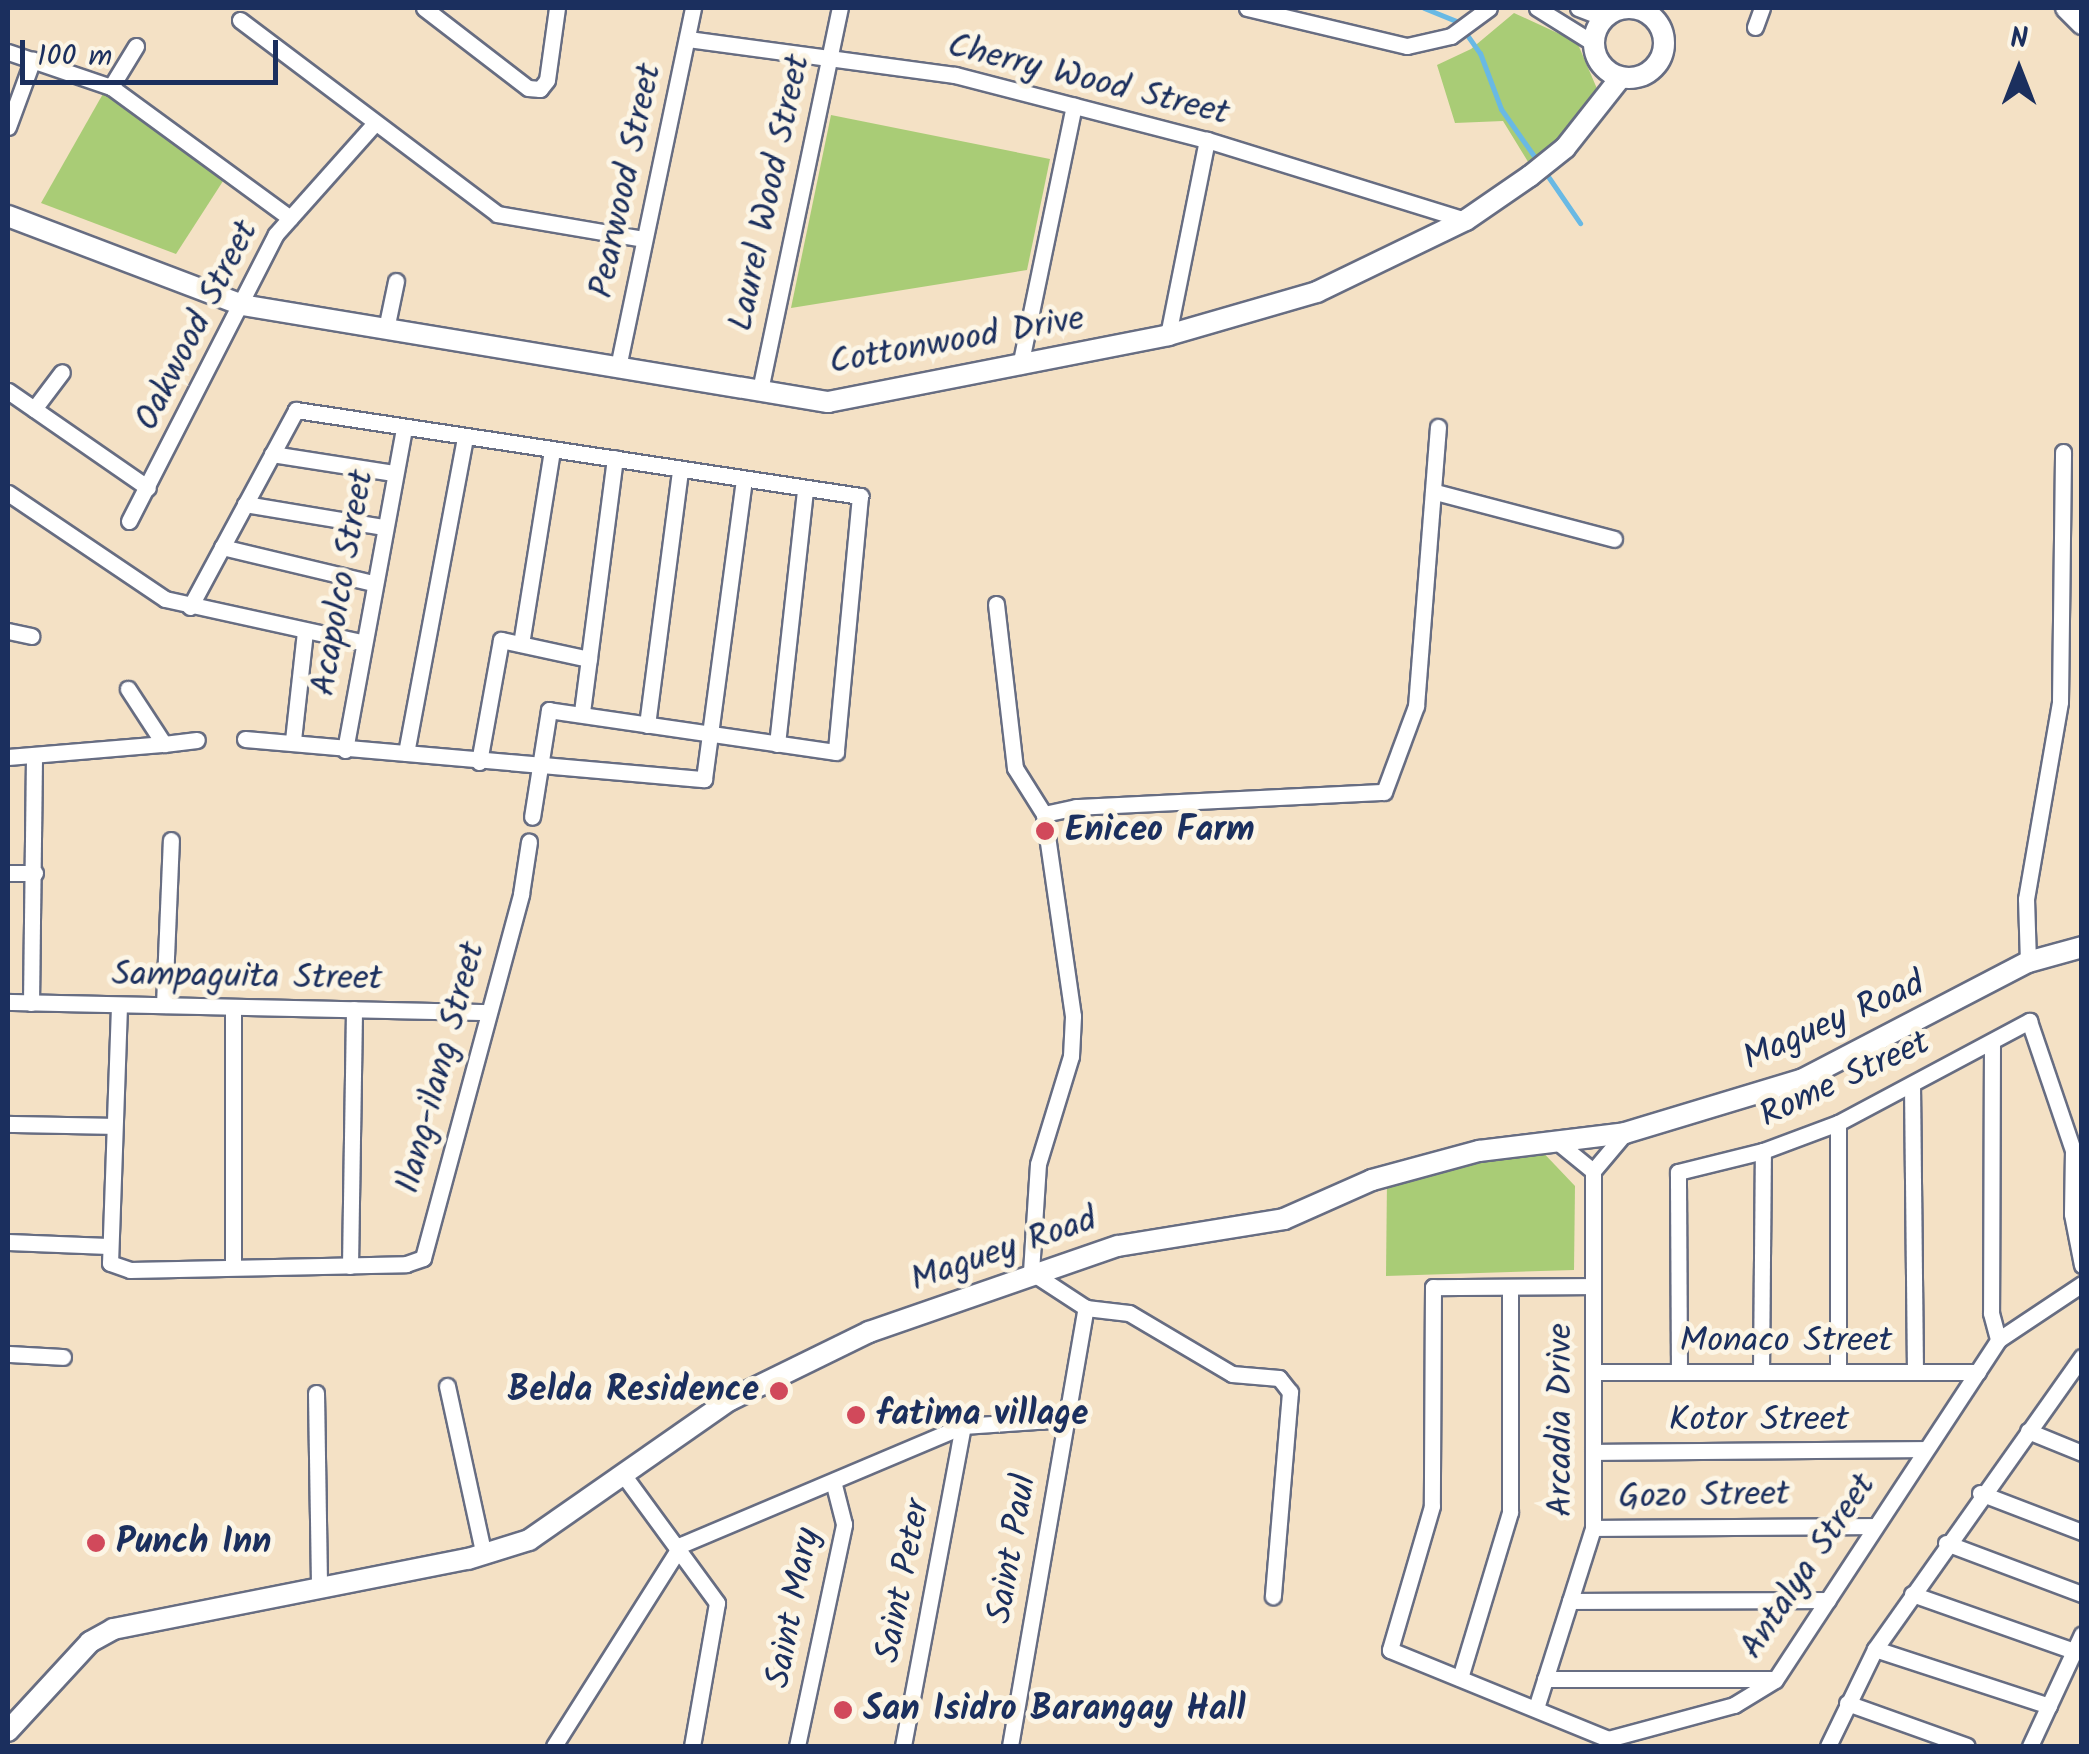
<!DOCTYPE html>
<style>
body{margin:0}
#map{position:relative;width:2089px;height:1754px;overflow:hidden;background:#f4e1c5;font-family:Kalam,sans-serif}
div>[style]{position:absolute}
.green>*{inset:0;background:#a9cc76}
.stream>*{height:5px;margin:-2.5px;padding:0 2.5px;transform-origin:2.5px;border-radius:2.5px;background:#69b9e4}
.roads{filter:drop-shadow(2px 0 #676d82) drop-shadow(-2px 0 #676d82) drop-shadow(0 2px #676d82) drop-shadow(0 -2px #676d82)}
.minor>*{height:15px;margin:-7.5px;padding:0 7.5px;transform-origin:7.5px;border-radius:7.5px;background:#fff}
.tertiary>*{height:20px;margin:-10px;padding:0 10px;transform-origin:10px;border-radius:10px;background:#fff}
.tertiary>.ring{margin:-10px;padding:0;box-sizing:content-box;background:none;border:20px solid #fff;border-radius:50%}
.dots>*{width:28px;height:28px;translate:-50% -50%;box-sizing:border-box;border:5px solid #fcf5e5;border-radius:50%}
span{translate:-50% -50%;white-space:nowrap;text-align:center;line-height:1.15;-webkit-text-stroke:10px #fcf5e5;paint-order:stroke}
.street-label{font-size:35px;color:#1b2f5e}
.poi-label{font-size:35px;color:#1b2f5e;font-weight:700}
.left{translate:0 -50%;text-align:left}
.right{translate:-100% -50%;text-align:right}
.frame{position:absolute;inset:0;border:10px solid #1b2f5e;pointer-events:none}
.north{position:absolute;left:1969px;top:20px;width:100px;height:100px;-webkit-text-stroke:8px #fcf5e5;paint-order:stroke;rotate:0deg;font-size:28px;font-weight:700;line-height:40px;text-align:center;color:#1b2f5e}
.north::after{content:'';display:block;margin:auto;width:35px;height:45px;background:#1b2f5e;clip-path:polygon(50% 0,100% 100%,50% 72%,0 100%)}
.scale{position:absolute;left:20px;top:40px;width:258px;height:45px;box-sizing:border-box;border:5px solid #1b2f5e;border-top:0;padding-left:12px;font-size:30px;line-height:35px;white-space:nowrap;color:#1b2f5e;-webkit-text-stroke:8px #fcf5e5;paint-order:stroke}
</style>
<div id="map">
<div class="green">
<div style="clip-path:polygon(1514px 13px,1577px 42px,1598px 91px,1580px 121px,1530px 165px,1503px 121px,1455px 123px,1437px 65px,1471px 49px)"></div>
<div style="clip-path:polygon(104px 92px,225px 178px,176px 254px,41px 203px)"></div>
<div style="clip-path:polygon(831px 115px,1050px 159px,1027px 270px,791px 308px)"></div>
<div style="clip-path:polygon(1536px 1145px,1575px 1186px,1574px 1270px,1386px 1276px,1387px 1179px)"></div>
</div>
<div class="stream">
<div style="left:1424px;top:8px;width:37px;rotate:22deg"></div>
<div style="left:1458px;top:22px;width:38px;rotate:55deg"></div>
<div style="left:1480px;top:53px;width:60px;rotate:69.4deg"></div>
<div style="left:1501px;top:109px;width:66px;rotate:54.9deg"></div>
<div style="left:1545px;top:172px;width:62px;rotate:55.5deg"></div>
</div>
<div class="roads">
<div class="minor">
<div style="left:424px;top:8px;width:131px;rotate:37.6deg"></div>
<div style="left:528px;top:88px;width:12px;rotate:5deg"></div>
<div style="left:540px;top:89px;width:11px;rotate:-52deg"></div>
<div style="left:547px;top:80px;width:73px;rotate:-82.1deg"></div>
<div style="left:1247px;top:8px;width:164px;rotate:13.4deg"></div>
<div style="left:1407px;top:46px;width:45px;rotate:-12.8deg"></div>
<div style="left:1451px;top:36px;width:47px;rotate:-36.4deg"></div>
<div style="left:1537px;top:8px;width:66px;rotate:32deg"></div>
<div style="left:1578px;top:8px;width:28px;rotate:21deg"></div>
<div style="left:240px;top:20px;width:322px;rotate:37deg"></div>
<div style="left:497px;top:214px;width:148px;rotate:9.7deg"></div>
<div style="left:1755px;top:27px;width:20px;rotate:-70deg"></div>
<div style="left:688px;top:39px;width:269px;rotate:7.7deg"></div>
<div style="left:955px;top:75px;width:260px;rotate:14.5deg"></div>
<div style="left:1207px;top:140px;width:271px;rotate:17.2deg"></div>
<div style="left:8px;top:52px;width:109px;rotate:18.8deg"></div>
<div style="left:111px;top:87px;width:222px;rotate:36.2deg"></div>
<div style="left:111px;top:87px;width:48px;rotate:-58.6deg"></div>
<div style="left:8px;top:127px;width:72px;rotate:-69.8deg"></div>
<div style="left:386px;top:329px;width:49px;rotate:-78.2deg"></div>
<div style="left:1168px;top:335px;width:199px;rotate:-78.7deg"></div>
<div style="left:1020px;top:366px;width:266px;rotate:-78.3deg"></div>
<div style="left:618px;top:367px;width:367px;rotate:-78.2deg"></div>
<div style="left:760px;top:390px;width:390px;rotate:-78.2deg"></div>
<div style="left:8px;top:391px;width:170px;rotate:34.7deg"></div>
<div style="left:34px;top:409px;width:46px;rotate:-52.9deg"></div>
<div style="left:272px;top:454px;width:123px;rotate:8.9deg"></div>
<div style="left:1435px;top:492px;width:185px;rotate:14.7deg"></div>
<div style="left:8px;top:493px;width:189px;rotate:34deg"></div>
<div style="left:165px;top:599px;width:201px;rotate:12.4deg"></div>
<div style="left:245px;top:504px;width:141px;rotate:9.4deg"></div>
<div style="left:129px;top:521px;width:322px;rotate:-62.9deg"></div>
<div style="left:276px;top:234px;width:147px;rotate:-48.3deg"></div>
<div style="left:222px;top:547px;width:155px;rotate:13.4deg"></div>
<div style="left:996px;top:604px;width:165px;rotate:83.4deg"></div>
<div style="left:1015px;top:768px;width:54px;rotate:57.8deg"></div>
<div style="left:190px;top:607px;width:224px;rotate:-61.7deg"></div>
<div style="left:296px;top:410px;width:571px;rotate:8.67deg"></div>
<div style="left:860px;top:496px;width:257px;rotate:95.4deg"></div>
<div style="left:836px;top:752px;width:290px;rotate:-171.7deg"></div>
<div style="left:549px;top:710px;width:108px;rotate:99deg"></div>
<div style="left:8px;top:631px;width:24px;rotate:12deg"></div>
<div style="left:521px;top:644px;width:195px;rotate:-80.9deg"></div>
<div style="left:582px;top:712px;width:256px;rotate:-82.6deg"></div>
<div style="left:647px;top:725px;width:256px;rotate:-82.6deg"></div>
<div style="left:245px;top:739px;width:461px;rotate:5deg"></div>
<div style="left:704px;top:779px;width:301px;rotate:-82.4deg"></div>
<div style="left:293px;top:740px;width:110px;rotate:-83.7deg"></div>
<div style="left:164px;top:744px;width:33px;rotate:-7deg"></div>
<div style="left:777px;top:744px;width:255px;rotate:-83.7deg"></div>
<div style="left:345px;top:750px;width:328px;rotate:-79.6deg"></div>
<div style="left:406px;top:753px;width:321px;rotate:-79.4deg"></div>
<div style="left:8px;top:757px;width:157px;rotate:-4.8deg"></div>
<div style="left:164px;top:744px;width:66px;rotate:-123.2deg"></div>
<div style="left:479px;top:762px;width:124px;rotate:-79.8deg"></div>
<div style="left:501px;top:640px;width:90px;rotate:12.2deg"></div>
<div style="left:8px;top:873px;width:27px"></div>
<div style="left:2028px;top:962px;width:63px;rotate:-91.8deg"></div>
<div style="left:2026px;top:899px;width:200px;rotate:-80.2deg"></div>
<div style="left:2060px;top:702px;width:250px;rotate:-89.3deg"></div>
<div style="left:8px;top:1002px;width:477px;rotate:1.2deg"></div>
<div style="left:31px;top:1003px;width:246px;rotate:-89.3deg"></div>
<div style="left:164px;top:1005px;width:165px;rotate:-87.6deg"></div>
<div style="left:119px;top:1006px;width:257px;rotate:92deg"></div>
<div style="left:110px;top:1263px;width:21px;rotate:19deg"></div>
<div style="left:130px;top:1270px;width:276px;rotate:-1.2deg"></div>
<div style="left:406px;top:1264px;width:18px;rotate:-19deg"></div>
<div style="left:423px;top:1258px;width:377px;rotate:-74.9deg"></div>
<div style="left:521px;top:894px;width:53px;rotate:-81.3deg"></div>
<div style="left:233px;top:1007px;width:259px;rotate:90deg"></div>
<div style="left:1992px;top:1042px;width:271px;rotate:90.2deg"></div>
<div style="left:1991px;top:1313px;width:28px;rotate:75deg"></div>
<div style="left:1912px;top:1085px;width:287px;rotate:89.4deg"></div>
<div style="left:1838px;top:1123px;width:249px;rotate:90deg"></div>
<div style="left:8px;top:1124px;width:103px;rotate:1.1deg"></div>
<div style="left:1555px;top:1140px;width:49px;rotate:39.2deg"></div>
<div style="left:1593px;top:1171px;width:50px;rotate:-49.9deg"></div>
<div style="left:8px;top:1242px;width:100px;rotate:2.3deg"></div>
<div style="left:350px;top:1266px;width:257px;rotate:-89.1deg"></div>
<div style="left:1593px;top:1286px;width:160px;rotate:179.6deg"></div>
<div style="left:1433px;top:1287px;width:219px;rotate:90.3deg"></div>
<div style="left:1432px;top:1506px;width:150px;rotate:106.3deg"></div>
<div style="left:1390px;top:1650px;width:235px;rotate:22.2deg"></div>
<div style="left:1608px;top:1739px;width:131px;rotate:-15.1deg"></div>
<div style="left:1734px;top:1705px;width:48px;rotate:-31.4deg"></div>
<div style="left:1775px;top:1680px;width:407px;rotate:-56.7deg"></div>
<div style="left:1998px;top:1340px;width:101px;rotate:-33.7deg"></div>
<div style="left:1086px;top:1308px;width:43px;rotate:6.6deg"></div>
<div style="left:1129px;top:1313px;width:120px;rotate:30.6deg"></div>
<div style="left:1232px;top:1374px;width:47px;rotate:4.9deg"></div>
<div style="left:1279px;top:1378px;width:18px;rotate:52deg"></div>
<div style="left:1290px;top:1392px;width:205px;rotate:94.8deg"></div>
<div style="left:8px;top:1354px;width:55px;rotate:3.1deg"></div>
<div style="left:1593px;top:1372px;width:385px"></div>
<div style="left:1679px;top:1372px;width:200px;rotate:-90.3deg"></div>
<div style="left:1678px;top:1172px;width:88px;rotate:-13.9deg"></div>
<div style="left:1763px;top:1151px;width:80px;rotate:-20.5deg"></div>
<div style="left:1838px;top:1123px;width:217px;rotate:-28.1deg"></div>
<div style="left:2029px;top:1021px;width:136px;rotate:71.2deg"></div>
<div style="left:2073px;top:1150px;width:64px;rotate:90.9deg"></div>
<div style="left:2072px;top:1214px;width:52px;rotate:78.9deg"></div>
<div style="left:1761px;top:1372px;width:221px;rotate:-89.5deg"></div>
<div style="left:447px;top:1386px;width:173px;rotate:77.7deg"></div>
<div style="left:316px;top:1393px;width:195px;rotate:89.1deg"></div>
<div style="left:2028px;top:1431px;width:58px;rotate:22.2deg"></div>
<div style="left:1593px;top:1452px;width:331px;rotate:-0.5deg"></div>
<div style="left:622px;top:1473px;width:161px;rotate:53.8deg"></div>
<div style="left:717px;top:1603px;width:145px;rotate:99.9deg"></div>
<div style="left:1980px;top:1493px;width:109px;rotate:20.9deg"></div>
<div style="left:1593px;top:1528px;width:282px;rotate:-0.4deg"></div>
<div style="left:1946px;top:1543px;width:145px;rotate:20.6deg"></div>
<div style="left:1912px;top:1594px;width:172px;rotate:19.4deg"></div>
<div style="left:1570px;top:1601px;width:258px;rotate:-0.2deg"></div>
<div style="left:1875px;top:1649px;width:183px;rotate:18.1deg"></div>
<div style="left:1460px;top:1678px;width:173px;rotate:-73.2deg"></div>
<div style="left:1510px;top:1512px;width:225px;rotate:-90deg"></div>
<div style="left:1545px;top:1679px;width:226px"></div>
<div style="left:1847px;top:1703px;width:127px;rotate:19.7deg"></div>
<div style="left:1536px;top:1708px;width:189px;rotate:-72.4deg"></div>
<div style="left:1593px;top:1528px;width:357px;rotate:-90deg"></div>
<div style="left:554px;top:1746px;width:238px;rotate:-57.7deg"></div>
<div style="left:681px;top:1545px;width:306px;rotate:-22.9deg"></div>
<div style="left:963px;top:1426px;width:103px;rotate:-3.9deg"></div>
<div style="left:797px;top:1746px;width:227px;rotate:-78deg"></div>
<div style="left:844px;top:1524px;width:44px;rotate:-104.3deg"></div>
<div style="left:903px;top:1746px;width:326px;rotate:-79.4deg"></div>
<div style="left:1010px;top:1746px;width:445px;rotate:-80.2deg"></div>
<div style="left:1086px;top:1308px;width:66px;rotate:-146.8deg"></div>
<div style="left:1031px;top:1272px;width:108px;rotate:-86.3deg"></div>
<div style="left:1038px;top:1164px;width:113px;rotate:-73deg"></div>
<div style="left:1071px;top:1056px;width:40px;rotate:-87.1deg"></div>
<div style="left:1073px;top:1016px;width:204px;rotate:-98.2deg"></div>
<div style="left:1044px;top:814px;width:33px;rotate:-12deg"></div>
<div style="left:1076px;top:807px;width:308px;rotate:-2.8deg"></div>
<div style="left:1384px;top:792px;width:92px;rotate:-69.6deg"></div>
<div style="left:1416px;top:706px;width:280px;rotate:-85.5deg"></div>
<div style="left:1828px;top:1746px;width:108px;rotate:-64.1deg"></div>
<div style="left:1875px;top:1649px;width:358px;rotate:-54.7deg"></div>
<div style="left:2030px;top:1746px;width:123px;rotate:-65.1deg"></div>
</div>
<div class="tertiary">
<div class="ring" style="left:1594px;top:8px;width:50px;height:50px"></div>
<div style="left:2066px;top:8px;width:23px;rotate:45deg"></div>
<div style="left:8px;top:216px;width:250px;rotate:20.8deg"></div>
<div style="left:242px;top:305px;width:594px;rotate:9.4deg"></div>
<div style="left:828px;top:402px;width:347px;rotate:-11.1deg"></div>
<div style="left:1168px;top:335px;width:155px;rotate:-16.1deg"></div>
<div style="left:1317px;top:292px;width:165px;rotate:-25.8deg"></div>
<div style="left:1466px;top:220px;width:78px;rotate:-34.5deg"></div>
<div style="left:1530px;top:176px;width:45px;rotate:-38.7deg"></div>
<div style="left:1565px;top:148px;width:90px;rotate:-51.7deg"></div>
<div style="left:8px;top:1731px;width:121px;rotate:-47.3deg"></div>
<div style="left:90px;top:1642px;width:26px;rotate:-29deg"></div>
<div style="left:113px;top:1629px;width:362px;rotate:-11.2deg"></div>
<div style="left:468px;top:1559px;width:64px;rotate:-17.3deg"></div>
<div style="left:529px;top:1540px;width:245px;rotate:-34.9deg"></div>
<div style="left:730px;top:1400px;width:155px;rotate:-26.1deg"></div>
<div style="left:869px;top:1332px;width:263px;rotate:-19.1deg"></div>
<div style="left:1118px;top:1246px;width:168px;rotate:-9.2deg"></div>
<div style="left:1284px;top:1219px;width:96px;rotate:-23.9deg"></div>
<div style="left:1372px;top:1180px;width:111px;rotate:-15.2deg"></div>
<div style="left:1479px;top:1151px;width:147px;rotate:-7deg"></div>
<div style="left:1625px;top:1133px;width:184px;rotate:-16.8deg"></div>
<div style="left:1801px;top:1080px;width:256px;rotate:-27.5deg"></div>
<div style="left:2028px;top:962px;width:56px;rotate:-15.5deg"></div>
</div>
</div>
<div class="dots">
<div style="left:1045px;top:831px;background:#d1495b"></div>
<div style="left:779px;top:1391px;background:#d1495b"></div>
<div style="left:856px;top:1415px;background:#d1495b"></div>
<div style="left:96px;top:1543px;background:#d1495b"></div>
<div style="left:843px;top:1710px;background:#d1495b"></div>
</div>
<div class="street-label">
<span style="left:1088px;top:81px;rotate:14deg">Cherry Wood Street</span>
<span style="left:627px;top:181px;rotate:-78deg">Pearwood Street</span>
<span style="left:771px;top:193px;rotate:-78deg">Laurel Wood Street</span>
<span style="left:198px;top:326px;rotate:-63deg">Oakwood Street</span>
<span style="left:957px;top:342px;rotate:-10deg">Cottonwood Drive</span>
<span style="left:344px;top:583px;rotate:-80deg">Acapolco Street</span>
<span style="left:247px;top:978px;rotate:1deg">Sampaguita Street</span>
<span style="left:1834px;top:1022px;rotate:-24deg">Maguey Road</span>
<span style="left:442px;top:1068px;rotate:-75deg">Ilang-ilang Street</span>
<span style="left:1845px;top:1080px;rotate:-25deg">Rome Street</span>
<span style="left:1004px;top:1251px;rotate:-19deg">Maguey Road</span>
<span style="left:1786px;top:1342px">Monaco Street</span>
<span style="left:1562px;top:1420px;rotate:-90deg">Arcadia Drive</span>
<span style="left:1759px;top:1421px">Kotor Street</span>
<span style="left:1704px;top:1497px;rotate:-1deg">Gozo Street</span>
<span style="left:1013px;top:1549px;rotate:-80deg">Saint Paul</span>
<span style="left:1809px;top:1567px;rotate:-56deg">Antalya Street</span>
<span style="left:904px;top:1581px;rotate:-79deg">Saint Peter</span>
<span style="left:794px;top:1608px;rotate:-79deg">Saint Mary</span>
</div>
<div class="poi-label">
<span class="left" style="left:1065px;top:831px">Eniceo Farm</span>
<span class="right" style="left:759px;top:1391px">Belda Residence</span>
<span class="left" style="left:876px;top:1415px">fatima village</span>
<span class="left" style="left:116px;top:1543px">Punch Inn</span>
<span class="left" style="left:863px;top:1710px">San Isidro Barangay Hall</span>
</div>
<div class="frame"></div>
<div class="north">N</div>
<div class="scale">100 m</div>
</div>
